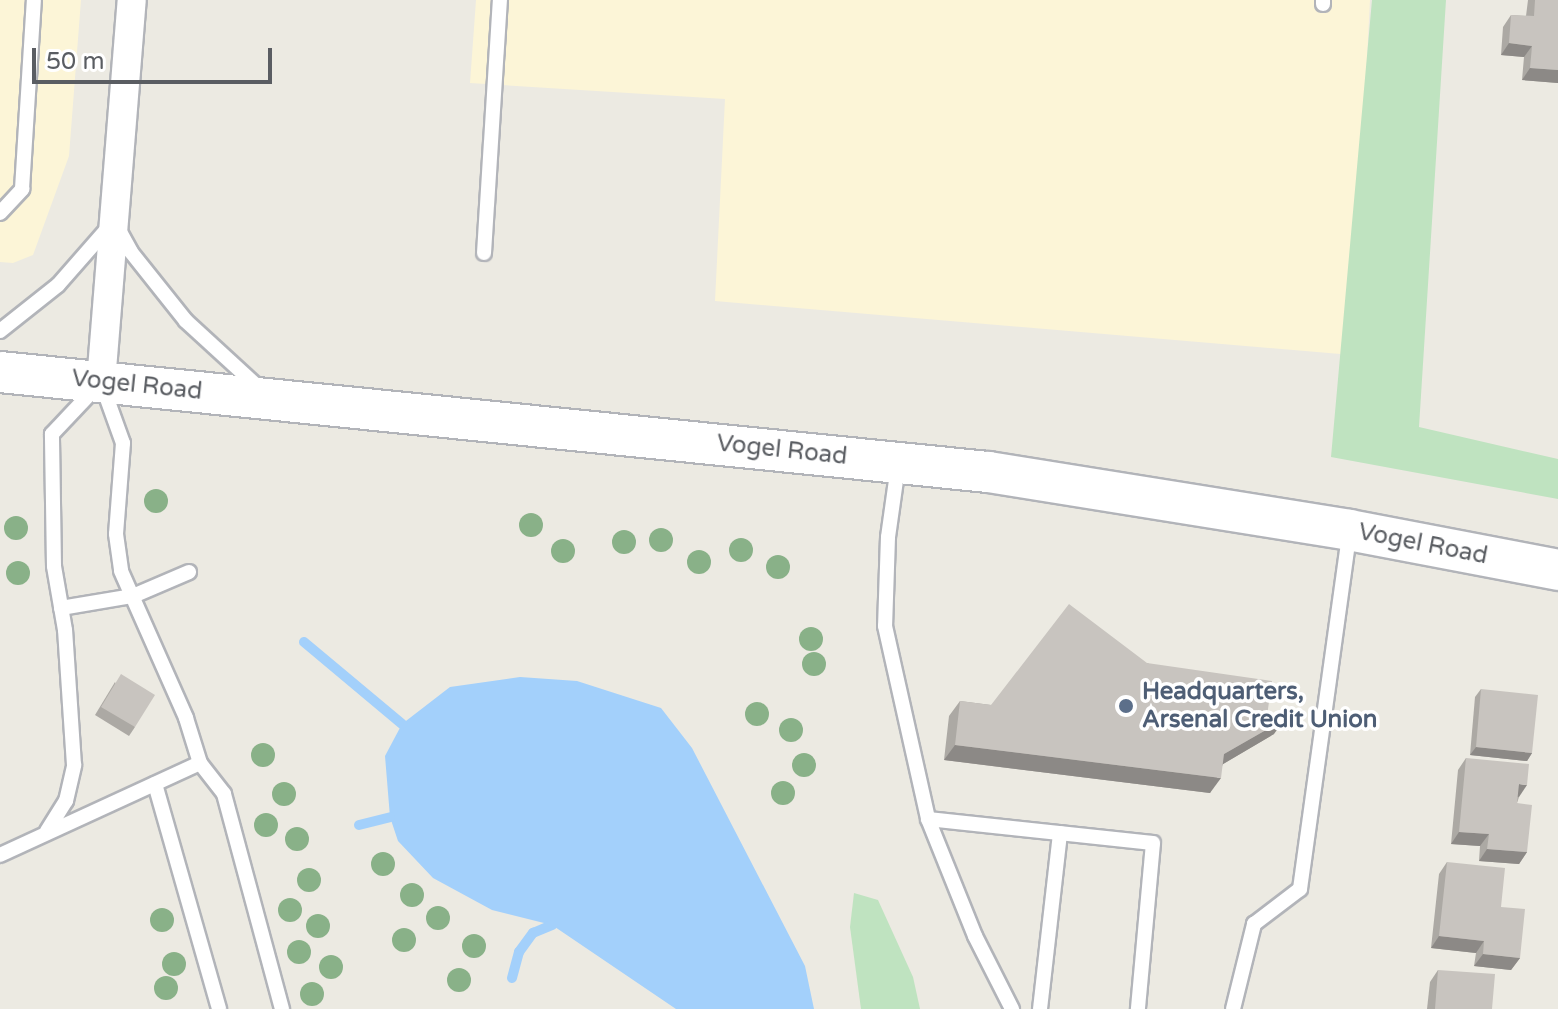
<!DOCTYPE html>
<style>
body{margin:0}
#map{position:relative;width:1558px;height:1009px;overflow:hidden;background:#eceae2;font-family:"Varela Round",sans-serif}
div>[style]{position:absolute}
.commercial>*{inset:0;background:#fcf5d7}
.green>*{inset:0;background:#bfe3c0}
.water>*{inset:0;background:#a3d0fb}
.stream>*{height:10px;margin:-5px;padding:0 5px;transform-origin:5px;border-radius:5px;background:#a3d0fb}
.roads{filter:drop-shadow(2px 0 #b2b4b9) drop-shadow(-2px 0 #b2b4b9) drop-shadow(0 2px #b2b4b9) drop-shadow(0 -2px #b2b4b9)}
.service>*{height:14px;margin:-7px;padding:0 7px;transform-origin:7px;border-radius:7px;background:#fff}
.minor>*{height:28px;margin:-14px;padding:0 14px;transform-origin:14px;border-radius:14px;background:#fff}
.secondary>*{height:40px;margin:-20px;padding:0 20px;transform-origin:20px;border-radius:20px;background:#fff}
.trees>*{width:24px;height:24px;margin:-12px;border-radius:50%;background:#89b188}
.wall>*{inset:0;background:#aca9a4}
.shaded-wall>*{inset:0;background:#8c8986}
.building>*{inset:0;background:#c8c4bf}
.dots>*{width:22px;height:22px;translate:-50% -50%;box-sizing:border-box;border:4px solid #fff;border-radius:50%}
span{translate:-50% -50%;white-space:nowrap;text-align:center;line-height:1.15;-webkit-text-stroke:7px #fff;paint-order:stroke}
.street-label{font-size:24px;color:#5a5d62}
.service-label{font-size:24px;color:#4e5e75;font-weight:700}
.left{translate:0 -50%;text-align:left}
.scale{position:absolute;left:32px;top:48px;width:240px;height:36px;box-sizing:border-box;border:4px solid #5a5d62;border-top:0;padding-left:10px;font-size:24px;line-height:28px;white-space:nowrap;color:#5a5d62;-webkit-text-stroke:6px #fff;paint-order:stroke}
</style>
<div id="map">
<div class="commercial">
<div style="clip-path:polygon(0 0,81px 0,69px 156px,33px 255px,13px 263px,0 262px)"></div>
<div style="clip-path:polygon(476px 0,1370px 0,1352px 355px,715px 301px,725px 99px,470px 83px)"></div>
</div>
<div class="green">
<div style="clip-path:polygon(1372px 0,1446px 0,1419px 427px,1558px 459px,1558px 499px,1331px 457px)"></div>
<div style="clip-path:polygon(854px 893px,878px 900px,913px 977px,920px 1009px,861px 1009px,850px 927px)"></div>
</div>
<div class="water">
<div style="clip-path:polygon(520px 677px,577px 681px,661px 708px,692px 748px,805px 966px,814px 1009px,676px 1009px,552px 925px,492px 910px,433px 878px,398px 841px,390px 817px,385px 756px,402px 724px,450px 687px)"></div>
</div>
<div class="stream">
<div style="left:304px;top:642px;width:128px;rotate:39.9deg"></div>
<div style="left:359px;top:825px;width:32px;rotate:-14deg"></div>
<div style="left:512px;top:978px;width:27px;rotate:-75deg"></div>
<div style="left:519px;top:952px;width:24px;rotate:-54deg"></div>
<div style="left:533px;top:933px;width:21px;rotate:-23deg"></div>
</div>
<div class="roads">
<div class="service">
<div style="left:1323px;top:4px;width:4px;rotate:-90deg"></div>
<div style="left:0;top:213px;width:33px;rotate:-47deg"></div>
<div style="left:22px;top:189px;width:189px;rotate:-86.4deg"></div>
<div style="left:484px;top:253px;width:254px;rotate:-86.4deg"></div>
<div style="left:0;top:331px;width:74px;rotate:-38.4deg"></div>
<div style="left:58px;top:285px;width:85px;rotate:-48.8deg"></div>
<div style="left:114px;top:221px;width:35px;rotate:61deg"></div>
<div style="left:131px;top:252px;width:88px;rotate:51.4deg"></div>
<div style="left:186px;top:321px;width:99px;rotate:42.5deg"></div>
<div style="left:898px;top:466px;width:72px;rotate:98deg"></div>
<div style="left:888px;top:537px;width:89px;rotate:91.9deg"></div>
<div style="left:885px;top:626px;width:198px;rotate:77.4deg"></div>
<div style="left:928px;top:819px;width:126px;rotate:68.1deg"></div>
<div style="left:975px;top:936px;width:82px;rotate:63.1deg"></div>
<div style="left:61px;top:608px;width:73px;rotate:-9.5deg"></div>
<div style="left:133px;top:596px;width:61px;rotate:-23.2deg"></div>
<div style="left:155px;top:784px;width:234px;rotate:74.1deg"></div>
<div style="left:928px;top:819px;width:226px;rotate:6.1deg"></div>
<div style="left:1153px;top:843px;width:167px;rotate:95.2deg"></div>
<div style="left:47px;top:831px;width:36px;rotate:-58deg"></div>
<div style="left:66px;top:801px;width:37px;rotate:-77deg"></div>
<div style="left:74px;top:765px;width:135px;rotate:-93.8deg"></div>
<div style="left:65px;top:630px;width:65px;rotate:-99.8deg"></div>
<div style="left:54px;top:566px;width:132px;rotate:-90.9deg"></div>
<div style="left:52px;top:434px;width:71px;rotate:-46.7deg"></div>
<div style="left:101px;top:382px;width:65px;rotate:70.2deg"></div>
<div style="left:123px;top:443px;width:91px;rotate:94.4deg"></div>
<div style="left:116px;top:534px;width:37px;rotate:82deg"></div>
<div style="left:121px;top:571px;width:161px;rotate:66.1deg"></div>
<div style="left:186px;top:718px;width:47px;rotate:72.7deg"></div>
<div style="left:200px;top:763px;width:39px;rotate:52deg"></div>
<div style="left:224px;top:794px;width:223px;rotate:74.9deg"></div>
<div style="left:0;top:855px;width:220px;rotate:-24.7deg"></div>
<div style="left:1040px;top:1009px;width:177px;rotate:-83.5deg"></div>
<div style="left:1233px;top:1009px;width:88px;rotate:-76.1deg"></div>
<div style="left:1254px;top:924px;width:58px;rotate:-37.3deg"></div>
<div style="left:1300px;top:889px;width:358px;rotate:-82.1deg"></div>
</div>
<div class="minor">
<div style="left:101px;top:382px;width:383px;rotate:-85.4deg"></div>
</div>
<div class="secondary">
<div style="left:0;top:372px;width:993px;rotate:5.78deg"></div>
<div style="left:988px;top:472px;width:366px;rotate:9.1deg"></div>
<div style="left:1349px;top:530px;width:213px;rotate:10.8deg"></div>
</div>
</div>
<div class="trees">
<div style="left:156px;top:501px"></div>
<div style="left:531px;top:525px"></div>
<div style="left:16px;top:528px"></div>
<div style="left:661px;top:540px"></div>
<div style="left:624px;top:542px"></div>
<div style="left:741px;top:550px"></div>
<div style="left:563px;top:551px"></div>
<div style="left:699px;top:562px"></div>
<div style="left:778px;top:567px"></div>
<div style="left:18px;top:573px"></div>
<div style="left:811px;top:639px"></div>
<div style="left:814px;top:664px"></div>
<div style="left:757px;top:714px"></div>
<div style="left:791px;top:730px"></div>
<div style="left:263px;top:755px"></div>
<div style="left:804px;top:765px"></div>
<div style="left:783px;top:793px"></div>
<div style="left:284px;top:794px"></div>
<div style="left:266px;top:825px"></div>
<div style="left:297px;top:839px"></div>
<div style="left:383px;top:864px"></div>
<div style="left:309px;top:880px"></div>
<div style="left:412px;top:895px"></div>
<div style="left:290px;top:910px"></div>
<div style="left:438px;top:918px"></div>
<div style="left:162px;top:920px"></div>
<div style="left:318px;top:926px"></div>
<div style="left:404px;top:940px"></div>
<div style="left:474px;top:946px"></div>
<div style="left:299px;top:952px"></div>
<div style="left:174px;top:964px"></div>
<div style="left:331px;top:967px"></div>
<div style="left:459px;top:980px"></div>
<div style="left:166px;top:988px"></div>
<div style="left:312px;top:994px"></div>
</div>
<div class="wall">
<div style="clip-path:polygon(1528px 0,1558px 0,1558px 83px,1522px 80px,1524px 57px,1501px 55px,1503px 27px,1511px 15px,1526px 16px)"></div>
<div style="clip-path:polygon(1147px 663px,1267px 716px,1274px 734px,1223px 764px,1210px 793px,944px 760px,949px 716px,960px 701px,991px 705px)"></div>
<div style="clip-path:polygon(115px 682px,135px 727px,129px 736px,95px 715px)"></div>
<div style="clip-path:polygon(1481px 689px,1532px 753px,1527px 761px,1470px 755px,1475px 697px)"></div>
<div style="clip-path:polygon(1466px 758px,1519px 797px,1517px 803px,1527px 852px,1519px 864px,1479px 861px,1480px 846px,1451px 844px,1458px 770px)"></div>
<div style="clip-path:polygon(1447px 862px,1501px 907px,1520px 958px,1511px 970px,1474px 966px,1476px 953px,1431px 948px,1439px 874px)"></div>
<div style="clip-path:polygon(1438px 970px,1492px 1009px,1427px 1009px,1430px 982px)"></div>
</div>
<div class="shaded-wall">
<div style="clip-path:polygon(1509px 43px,1532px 46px,1524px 57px,1501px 55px)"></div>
<div style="clip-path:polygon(1530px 68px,1558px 70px,1558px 83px,1522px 80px)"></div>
<div style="clip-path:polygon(1285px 719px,1274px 734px,1213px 770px,1224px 754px)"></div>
<div style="clip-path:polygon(955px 745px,1221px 778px,1210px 793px,944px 760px)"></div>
<div style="clip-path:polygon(1476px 747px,1532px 753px,1527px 761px,1470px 755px)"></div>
<div style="clip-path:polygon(1519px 784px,1527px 785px,1519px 797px,1511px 796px)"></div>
<div style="clip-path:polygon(1459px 832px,1489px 834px,1480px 846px,1451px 844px)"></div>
<div style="clip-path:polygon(1487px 849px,1527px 852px,1519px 864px,1479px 861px)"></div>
<div style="clip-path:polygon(1439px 936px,1484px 941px,1476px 953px,1431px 948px)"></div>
<div style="clip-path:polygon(1483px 954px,1520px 958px,1511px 970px,1474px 966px)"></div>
</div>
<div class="building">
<div style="clip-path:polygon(1535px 0,1558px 0,1558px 70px,1530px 68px,1532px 46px,1509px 43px,1511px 15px,1534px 16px)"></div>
<div style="clip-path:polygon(1069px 604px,1147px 663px,1272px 681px,1267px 716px,1285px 719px,1224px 754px,1221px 778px,955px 745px,960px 701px,991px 705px)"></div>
<div style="clip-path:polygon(121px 674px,155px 695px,135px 727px,101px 707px)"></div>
<div style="clip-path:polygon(1481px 689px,1538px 695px,1532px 753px,1476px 747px)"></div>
<div style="clip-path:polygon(1466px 758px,1529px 764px,1527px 785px,1519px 784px,1517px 803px,1532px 805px,1527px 852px,1487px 849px,1489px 834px,1459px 832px)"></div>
<div style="clip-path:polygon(1447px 862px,1505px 868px,1501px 907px,1525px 909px,1520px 958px,1483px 954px,1484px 941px,1439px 936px)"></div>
<div style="clip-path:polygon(1438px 970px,1495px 974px,1492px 1009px,1435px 1009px)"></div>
</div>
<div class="dots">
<div style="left:1126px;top:706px;background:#5c6f8a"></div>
</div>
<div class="street-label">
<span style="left:137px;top:385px;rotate:6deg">Vogel Road</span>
<span style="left:782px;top:450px;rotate:6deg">Vogel Road</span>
<span style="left:1423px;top:544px;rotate:11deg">Vogel Road</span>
</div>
<div class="service-label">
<span class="left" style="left:1142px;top:706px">Headquarters,<br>Arsenal Credit Union</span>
</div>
<div class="scale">50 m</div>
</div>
